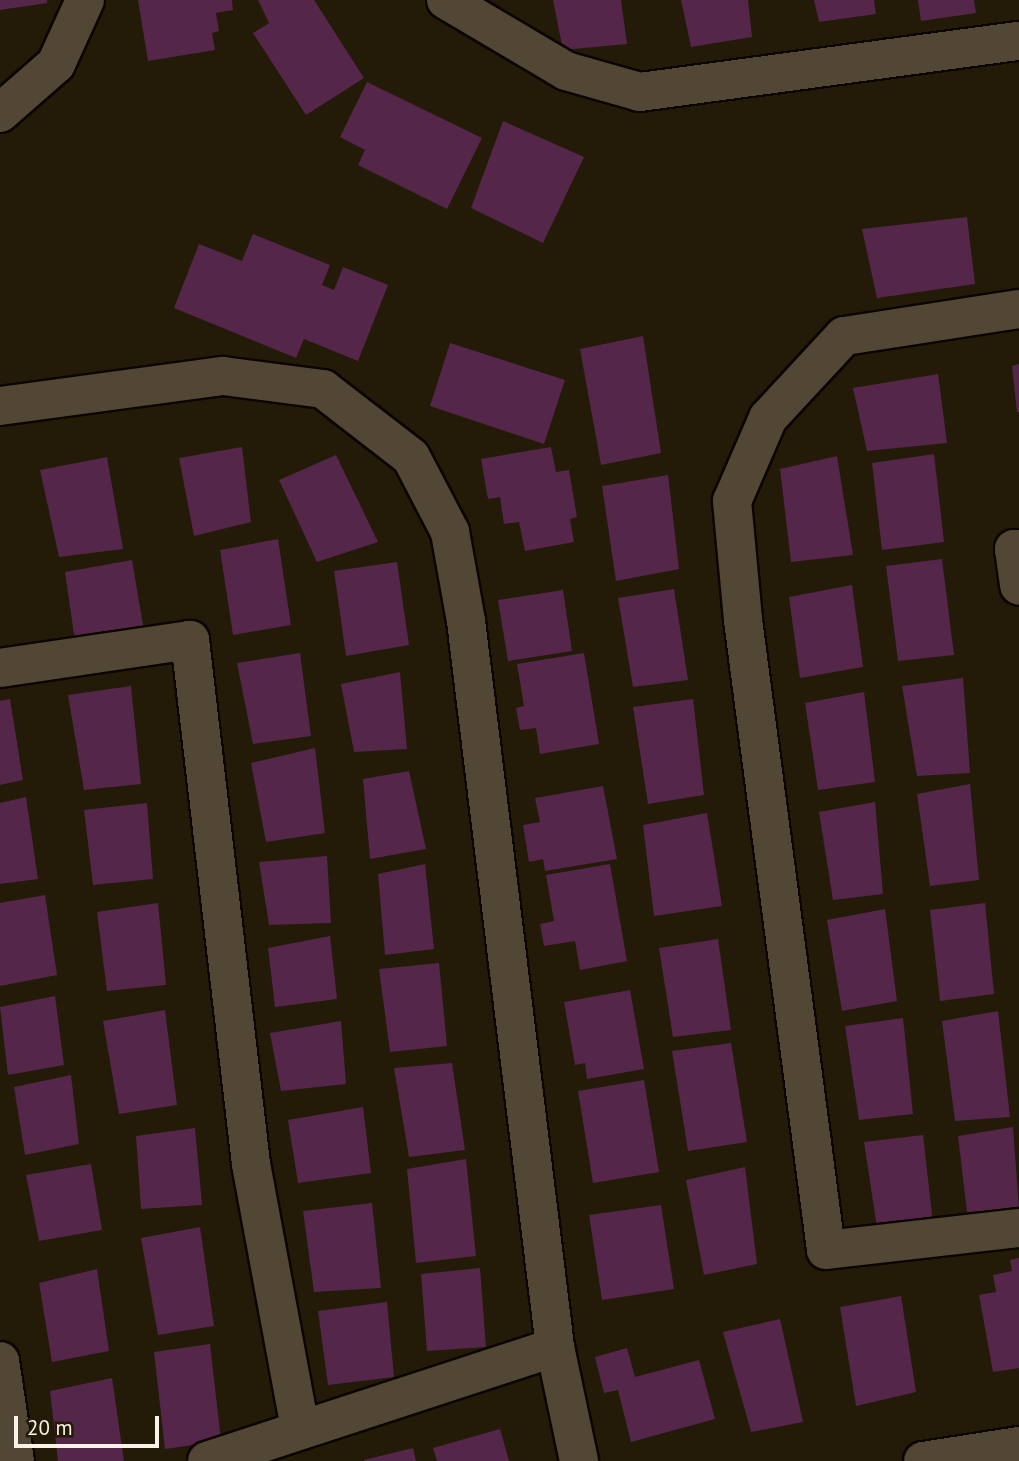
<!DOCTYPE html>
<style>
body{margin:0}
#map{position:relative;width:1019px;height:1461px;overflow:hidden;background:#231a08;font-family:"PT Sans",sans-serif}
div>[style]{position:absolute}
.building>*{inset:0;background:#54264a}
.roads{filter:drop-shadow(2px 0 #0c0500) drop-shadow(-2px 0 #0c0500) drop-shadow(0 2px #0c0500) drop-shadow(0 -2px #0c0500)}
.street>*{height:38px;margin:-19px;padding:0 19px;transform-origin:19px;border-radius:19px;background:#524734}
.secondary>*{height:38px;margin:-19px;padding:0 19px;transform-origin:19px;border-radius:19px;background:#524734}
span{translate:-50% -50%;white-space:nowrap;text-align:center;line-height:1.15;-webkit-text-stroke:6px #231a08;paint-order:stroke}
.scale{position:absolute;left:14px;top:1416px;width:145px;height:32px;box-sizing:border-box;border:4px solid #f9f2e7;border-top:0;padding-left:9px;font-size:21px;line-height:24px;white-space:nowrap;color:#f9f2e7;-webkit-text-stroke:5px #231a08;paint-order:stroke}
</style>
<div id="map">
<div class="building">
<div style="clip-path:polygon(0 0,47px 0,47px 3px,0 10px)"></div>
<div style="clip-path:polygon(138px 0,232px 0,233px 10px,216px 13px,219px 31px,212px 33px,215px 50px,148px 61px)"></div>
<div style="clip-path:polygon(258px 0,314px 0,364px 78px,306px 115px,253px 33px,269px 23px)"></div>
<div style="clip-path:polygon(553px 0,621px 0,627px 44px,563px 50px)"></div>
<div style="clip-path:polygon(681px 0,748px 0,752px 37px,691px 47px)"></div>
<div style="clip-path:polygon(814px 0,874px 0,876px 14px,819px 22px)"></div>
<div style="clip-path:polygon(918px 0,974px 0,976px 13px,921px 21px)"></div>
<div style="clip-path:polygon(367px 82px,482px 138px,447px 209px,358px 165px,365px 150px,340px 137px)"></div>
<div style="clip-path:polygon(503px 121px,584px 157px,543px 243px,471px 208px)"></div>
<div style="clip-path:polygon(967px 217px,975px 284px,877px 298px,862px 229px)"></div>
<div style="clip-path:polygon(253px 234px,330px 265px,322px 285px,334px 290px,343px 267px,388px 285px,358px 361px,304px 339px,296px 358px,174px 308px,199px 244px,242px 261px)"></div>
<div style="clip-path:polygon(643px 336px,661px 453px,601px 465px,580px 349px)"></div>
<div style="clip-path:polygon(450px 343px,565px 380px,544px 444px,430px 406px)"></div>
<div style="clip-path:polygon(1019px 364px,1019px 412px,1017px 412px,1012px 366px)"></div>
<div style="clip-path:polygon(938px 374px,947px 443px,867px 451px,853px 388px)"></div>
<div style="clip-path:polygon(242px 447px,251px 522px,194px 536px,179px 458px)"></div>
<div style="clip-path:polygon(551px 447px,556px 472px,569px 470px,577px 517px,570px 519px,574px 542px,525px 551px,519px 522px,504px 524px,500px 497px,488px 499px,481px 459px)"></div>
<div style="clip-path:polygon(934px 454px,944px 542px,882px 550px,872px 463px)"></div>
<div style="clip-path:polygon(336px 455px,378px 542px,317px 562px,279px 480px)"></div>
<div style="clip-path:polygon(837px 456px,853px 555px,791px 562px,780px 469px)"></div>
<div style="clip-path:polygon(107px 457px,123px 549px,59px 557px,40px 470px)"></div>
<div style="clip-path:polygon(668px 475px,679px 569px,616px 581px,602px 486px)"></div>
<div style="clip-path:polygon(278px 539px,291px 625px,233px 635px,220px 550px)"></div>
<div style="clip-path:polygon(942px 559px,954px 655px,898px 661px,886px 566px)"></div>
<div style="clip-path:polygon(132px 560px,144px 631px,75px 641px,65px 572px)"></div>
<div style="clip-path:polygon(397px 562px,409px 645px,346px 656px,334px 571px)"></div>
<div style="clip-path:polygon(852px 585px,863px 667px,800px 678px,789px 597px)"></div>
<div style="clip-path:polygon(674px 589px,688px 680px,633px 687px,618px 598px)"></div>
<div style="clip-path:polygon(563px 590px,572px 651px,508px 661px,498px 600px)"></div>
<div style="clip-path:polygon(300px 653px,311px 736px,253px 744px,237px 663px)"></div>
<div style="clip-path:polygon(584px 653px,599px 744px,540px 754px,536px 728px,520px 730px,516px 708px,524px 706px,517px 664px)"></div>
<div style="clip-path:polygon(400px 672px,407px 749px,354px 752px,341px 684px)"></div>
<div style="clip-path:polygon(963px 678px,970px 773px,917px 776px,902px 686px)"></div>
<div style="clip-path:polygon(131px 686px,141px 784px,84px 790px,68px 695px)"></div>
<div style="clip-path:polygon(864px 692px,875px 782px,818px 790px,805px 703px)"></div>
<div style="clip-path:polygon(10px 699px,23px 780px,0 785px,0 701px)"></div>
<div style="clip-path:polygon(693px 699px,704px 795px,648px 804px,633px 707px)"></div>
<div style="clip-path:polygon(315px 748px,325px 833px,266px 842px,251px 763px)"></div>
<div style="clip-path:polygon(409px 771px,426px 849px,370px 859px,363px 779px)"></div>
<div style="clip-path:polygon(970px 784px,979px 880px,930px 886px,917px 794px)"></div>
<div style="clip-path:polygon(603px 786px,617px 859px,545px 871px,543px 859px,529px 862px,523px 825px,540px 822px,535px 798px)"></div>
<div style="clip-path:polygon(26px 797px,38px 879px,0 884px,0 803px)"></div>
<div style="clip-path:polygon(875px 802px,883px 894px,833px 900px,819px 812px)"></div>
<div style="clip-path:polygon(147px 803px,153px 879px,93px 885px,84px 810px)"></div>
<div style="clip-path:polygon(707px 813px,722px 906px,654px 916px,643px 825px)"></div>
<div style="clip-path:polygon(327px 856px,331px 923px,269px 925px,259px 862px)"></div>
<div style="clip-path:polygon(425px 864px,434px 949px,385px 955px,378px 874px)"></div>
<div style="clip-path:polygon(610px 864px,627px 961px,580px 970px,575px 941px,544px 946px,540px 924px,554px 921px,546px 875px)"></div>
<div style="clip-path:polygon(45px 895px,57px 975px,0 986px,0 903px)"></div>
<div style="clip-path:polygon(158px 903px,166px 985px,107px 991px,97px 912px)"></div>
<div style="clip-path:polygon(985px 903px,994px 994px,940px 1001px,930px 910px)"></div>
<div style="clip-path:polygon(885px 909px,897px 1001px,842px 1011px,827px 920px)"></div>
<div style="clip-path:polygon(330px 936px,337px 999px,275px 1007px,268px 948px)"></div>
<div style="clip-path:polygon(718px 939px,731px 1030px,673px 1037px,659px 948px)"></div>
<div style="clip-path:polygon(439px 963px,447px 1046px,390px 1052px,379px 969px)"></div>
<div style="clip-path:polygon(630px 990px,644px 1069px,587px 1079px,585px 1063px,575px 1065px,564px 1002px)"></div>
<div style="clip-path:polygon(55px 996px,64px 1065px,8px 1075px,0 1007px)"></div>
<div style="clip-path:polygon(165px 1010px,177px 1105px,119px 1114px,103px 1021px)"></div>
<div style="clip-path:polygon(998px 1011px,1010px 1117px,955px 1121px,942px 1021px)"></div>
<div style="clip-path:polygon(903px 1018px,913px 1114px,859px 1120px,845px 1026px)"></div>
<div style="clip-path:polygon(341px 1021px,346px 1084px,281px 1091px,270px 1033px)"></div>
<div style="clip-path:polygon(731px 1043px,747px 1142px,688px 1151px,672px 1051px)"></div>
<div style="clip-path:polygon(452px 1063px,465px 1150px,409px 1157px,394px 1068px)"></div>
<div style="clip-path:polygon(71px 1075px,79px 1144px,25px 1155px,14px 1087px)"></div>
<div style="clip-path:polygon(644px 1080px,659px 1172px,593px 1183px,578px 1091px)"></div>
<div style="clip-path:polygon(363px 1107px,371px 1173px,298px 1183px,288px 1120px)"></div>
<div style="clip-path:polygon(1013px 1127px,1019px 1209px,967px 1212px,958px 1136px)"></div>
<div style="clip-path:polygon(195px 1128px,202px 1205px,141px 1209px,136px 1136px)"></div>
<div style="clip-path:polygon(923px 1135px,933px 1223px,877px 1228px,864px 1142px)"></div>
<div style="clip-path:polygon(466px 1159px,476px 1256px,416px 1263px,407px 1169px)"></div>
<div style="clip-path:polygon(91px 1164px,102px 1230px,39px 1241px,26px 1175px)"></div>
<div style="clip-path:polygon(745px 1167px,757px 1264px,704px 1275px,686px 1180px)"></div>
<div style="clip-path:polygon(372px 1203px,381px 1288px,314px 1292px,303px 1211px)"></div>
<div style="clip-path:polygon(661px 1205px,674px 1289px,602px 1300px,589px 1215px)"></div>
<div style="clip-path:polygon(200px 1227px,214px 1326px,158px 1335px,141px 1238px)"></div>
<div style="clip-path:polygon(1019px 1258px,1019px 1368px,993px 1372px,979px 1295px,996px 1292px,993px 1275px,1012px 1271px,1010px 1260px)"></div>
<div style="clip-path:polygon(480px 1268px,486px 1347px,427px 1351px,421px 1274px)"></div>
<div style="clip-path:polygon(97px 1269px,109px 1351px,52px 1362px,39px 1283px)"></div>
<div style="clip-path:polygon(901px 1296px,916px 1392px,856px 1406px,840px 1307px)"></div>
<div style="clip-path:polygon(387px 1302px,394px 1377px,328px 1385px,318px 1311px)"></div>
<div style="clip-path:polygon(780px 1319px,803px 1422px,751px 1432px,723px 1332px)"></div>
<div style="clip-path:polygon(210px 1344px,221px 1441px,165px 1449px,154px 1352px)"></div>
<div style="clip-path:polygon(627px 1348px,635px 1377px,699px 1360px,715px 1419px,631px 1442px,618px 1390px,604px 1393px,595px 1357px)"></div>
<div style="clip-path:polygon(112px 1378px,124px 1461px,58px 1461px,50px 1391px)"></div>
<div style="clip-path:polygon(500px 1429px,509px 1461px,437px 1461px,433px 1448px)"></div>
<div style="clip-path:polygon(413px 1448px,416px 1461px,364px 1461px,364px 1460px)"></div>
</div>
<div class="roads">
<div class="street">
<div style="left:446px;top:0;width:139px;rotate:30.6deg"></div>
<div style="left:566px;top:71px;width:77px;rotate:15.8deg"></div>
<div style="left:640px;top:92px;width:382px;rotate:-7.7deg"></div>
<div style="left:0;top:113px;width:74px;rotate:-41.2deg"></div>
<div style="left:56px;top:64px;width:70px;rotate:-65.6deg"></div>
<div style="left:1019px;top:309px;width:177px;rotate:171.2deg"></div>
<div style="left:844px;top:336px;width:112px;rotate:132.8deg"></div>
<div style="left:768px;top:418px;width:90px;rotate:113.4deg"></div>
<div style="left:732px;top:501px;width:120px;rotate:84.7deg"></div>
<div style="left:743px;top:620px;width:635px;rotate:82.49deg"></div>
<div style="left:826px;top:1250px;width:194px;rotate:-6.5deg"></div>
<div style="left:0;top:406px;width:225px;rotate:-7.7deg"></div>
<div style="left:223px;top:376px;width:101px;rotate:7.4deg"></div>
<div style="left:323px;top:389px;width:111px;rotate:37.7deg"></div>
<div style="left:411px;top:457px;width:85px;rotate:62.5deg"></div>
<div style="left:450px;top:532px;width:90px;rotate:79.8deg"></div>
<div style="left:466px;top:621px;width:731px;rotate:83.01deg"></div>
<div style="left:555px;top:1347px;width:116px;rotate:78.1deg"></div>
<div style="left:1019px;top:549px;width:5px;rotate:180deg"></div>
<div style="left:1014px;top:549px;width:37px;rotate:82deg"></div>
<div style="left:0;top:668px;width:192px;rotate:-8.4deg"></div>
<div style="left:190px;top:640px;width:528px;rotate:83.36deg"></div>
<div style="left:251px;top:1164px;width:269px;rotate:79.5deg"></div>
<div style="left:0;top:1361px;width:101px;rotate:81.5deg"></div>
<div style="left:207px;top:1461px;width:366px;rotate:-18.1deg"></div>
</div>
<div class="secondary">
<div style="left:923px;top:1461px;width:97px;rotate:-8.9deg"></div>
</div>
</div>
<div class="scale">20 m</div>
</div>
